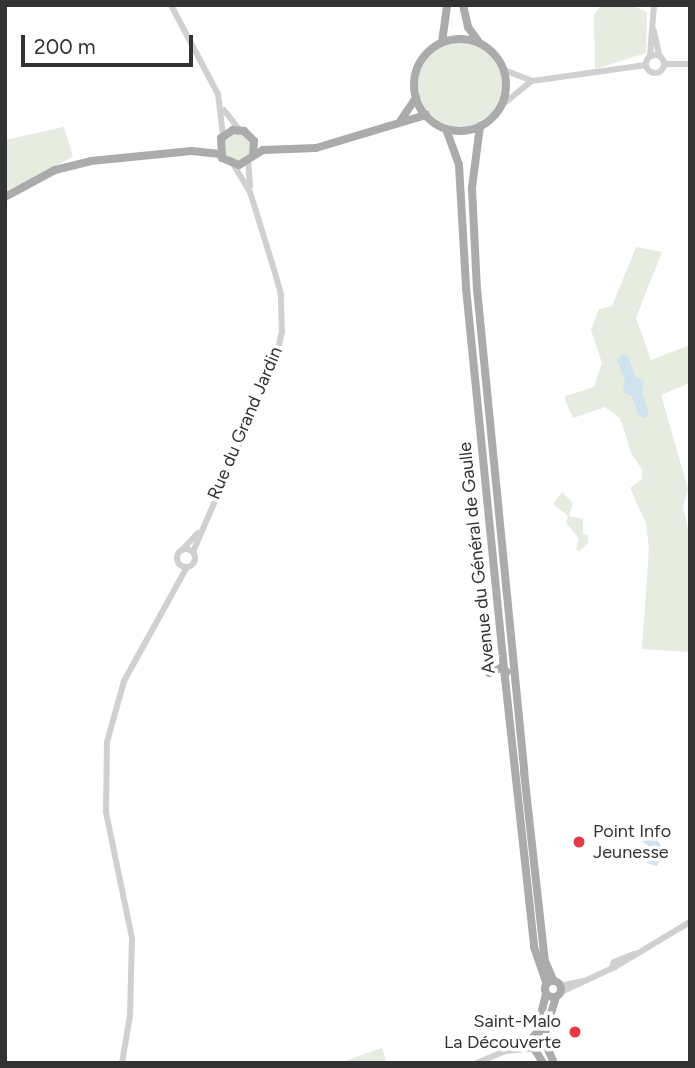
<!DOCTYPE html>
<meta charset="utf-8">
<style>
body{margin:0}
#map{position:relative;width:695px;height:1068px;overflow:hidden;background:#fff;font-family:Figtree,sans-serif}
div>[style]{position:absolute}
.green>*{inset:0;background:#e6ecdf}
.round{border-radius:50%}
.water>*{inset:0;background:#cfe2ee}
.tertiary>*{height:6px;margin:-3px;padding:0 3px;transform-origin:3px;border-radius:3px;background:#d0d0d0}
.tertiary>.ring{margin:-3px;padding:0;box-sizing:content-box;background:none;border:6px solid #d0d0d0;border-radius:50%}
.primary>*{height:8px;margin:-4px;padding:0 4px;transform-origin:4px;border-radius:4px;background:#ababab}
.primary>.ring{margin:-4px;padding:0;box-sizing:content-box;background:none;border:8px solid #ababab;border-radius:50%}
.dots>*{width:19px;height:19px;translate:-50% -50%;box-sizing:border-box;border:4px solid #fff;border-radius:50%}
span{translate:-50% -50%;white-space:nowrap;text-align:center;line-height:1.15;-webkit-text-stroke:7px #fff;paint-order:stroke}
.street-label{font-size:18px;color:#333}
.poi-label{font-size:18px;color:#333}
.left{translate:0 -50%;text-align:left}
.right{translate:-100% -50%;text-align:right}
.frame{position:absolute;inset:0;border:7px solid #333;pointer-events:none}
.scale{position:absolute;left:21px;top:35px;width:172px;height:32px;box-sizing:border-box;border:4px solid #333;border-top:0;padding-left:9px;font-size:21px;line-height:24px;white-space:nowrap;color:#333;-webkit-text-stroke:5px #fff;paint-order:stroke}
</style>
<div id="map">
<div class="green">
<div style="clip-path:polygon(602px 5px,631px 5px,647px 12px,646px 53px,595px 69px,594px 14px)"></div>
<div class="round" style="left:418px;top:43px;width:84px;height:84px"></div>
<div style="clip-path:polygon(64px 127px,73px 157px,5px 192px,5px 140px)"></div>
<div class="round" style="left:223px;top:132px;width:28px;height:28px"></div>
<div style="clip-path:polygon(636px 247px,662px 252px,636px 318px,651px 360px,690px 345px,690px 383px,661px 395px,688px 489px,683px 507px,690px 538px,690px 652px,642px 649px,649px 548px,646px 523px,630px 488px,642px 479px,642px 469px,632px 455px,620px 418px,605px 407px,573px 418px,565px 400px,565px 396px,594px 387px,602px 363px,591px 330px,599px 309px,612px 306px)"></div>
<div style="clip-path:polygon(562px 492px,573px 503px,569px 516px,583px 519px,583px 534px,588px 535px,588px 543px,580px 551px,576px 550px,579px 538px,566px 523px,568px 516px,553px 504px)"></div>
<div style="clip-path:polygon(382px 1048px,387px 1063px,339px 1063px)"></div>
</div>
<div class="water">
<div style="clip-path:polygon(622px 355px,628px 356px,635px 376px,644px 381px,642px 393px,649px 412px,645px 418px,639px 416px,632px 396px,623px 392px,625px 380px,617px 360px)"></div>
<div style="clip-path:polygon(640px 829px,651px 829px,664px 851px,657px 866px,647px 863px,651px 849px,639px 838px)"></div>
</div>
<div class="tertiary">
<div style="left:171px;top:5px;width:101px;rotate:62.2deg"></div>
<div style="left:218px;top:94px;width:41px;rotate:83deg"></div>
<div style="left:654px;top:31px;width:25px;rotate:78deg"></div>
<div class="ring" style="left:646px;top:55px;width:12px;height:12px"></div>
<div style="left:650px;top:56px;width:51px;rotate:-85.5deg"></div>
<div style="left:665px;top:64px;width:25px"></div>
<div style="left:504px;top:70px;width:30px;rotate:21deg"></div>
<div style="left:532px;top:81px;width:115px;rotate:-8deg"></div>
<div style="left:502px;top:105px;width:38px;rotate:-39deg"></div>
<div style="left:224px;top:110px;width:24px;rotate:52deg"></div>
<div style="left:248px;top:161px;width:25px;rotate:85deg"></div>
<div class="ring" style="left:177px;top:549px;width:12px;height:12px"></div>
<div style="left:182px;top:550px;width:23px;rotate:-47deg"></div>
<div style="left:193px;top:552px;width:207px;rotate:-66.7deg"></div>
<div style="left:275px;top:362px;width:31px;rotate:-77deg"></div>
<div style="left:282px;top:332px;width:38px;rotate:-92deg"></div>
<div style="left:281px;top:294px;width:32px;rotate:-106deg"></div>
<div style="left:272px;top:263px;width:74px;rotate:-107.2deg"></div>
<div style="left:250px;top:192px;width:31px;rotate:-121deg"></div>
<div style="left:612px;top:967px;width:5px;rotate:-68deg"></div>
<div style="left:614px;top:962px;width:22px;rotate:-22deg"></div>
<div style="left:561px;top:986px;width:23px;rotate:-13deg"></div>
<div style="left:561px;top:992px;width:60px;rotate:-24.8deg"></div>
<div style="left:615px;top:967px;width:87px;rotate:-31deg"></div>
<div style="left:506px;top:1051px;width:25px;rotate:-5deg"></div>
<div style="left:122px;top:1063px;width:49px;rotate:-80.5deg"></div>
<div style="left:130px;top:1015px;width:77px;rotate:-88.5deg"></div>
<div style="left:132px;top:938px;width:129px;rotate:-101.7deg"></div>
<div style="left:106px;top:812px;width:70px;rotate:-89.2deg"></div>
<div style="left:107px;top:742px;width:63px;rotate:-74.4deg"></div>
<div style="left:124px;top:681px;width:130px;rotate:-61.1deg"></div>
<div style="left:477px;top:1063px;width:56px;rotate:-22.9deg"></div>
</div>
<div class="primary">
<div style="left:463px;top:5px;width:23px;rotate:77deg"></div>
<div style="left:468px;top:27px;width:19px;rotate:54deg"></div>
<div class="ring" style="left:414px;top:39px;width:84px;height:84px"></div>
<div style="left:442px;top:42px;width:37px;rotate:-82deg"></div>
<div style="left:401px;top:120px;width:27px;rotate:-56deg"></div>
<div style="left:480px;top:126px;width:63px;rotate:97.4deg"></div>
<div style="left:472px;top:188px;width:101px;rotate:87.2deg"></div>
<div style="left:477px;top:289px;width:485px;rotate:84.4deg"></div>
<div style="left:524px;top:772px;width:190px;rotate:83.7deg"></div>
<div style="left:545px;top:961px;width:21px;rotate:67deg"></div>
<div style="left:446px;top:129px;width:38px;rotate:70deg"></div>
<div style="left:459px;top:165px;width:123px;rotate:86.7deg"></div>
<div style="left:466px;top:288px;width:392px;rotate:84.3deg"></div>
<div style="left:505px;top:678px;width:271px;rotate:83.8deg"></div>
<div style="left:534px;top:947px;width:39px;rotate:71deg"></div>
<div style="left:253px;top:155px;width:14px;rotate:-86deg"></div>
<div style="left:254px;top:141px;width:14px;rotate:-135deg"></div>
<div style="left:244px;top:131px;width:11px;rotate:-175deg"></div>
<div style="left:233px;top:130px;width:14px;rotate:146deg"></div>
<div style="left:221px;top:138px;width:20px;rotate:87deg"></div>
<div style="left:222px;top:158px;width:18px;rotate:22deg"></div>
<div style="left:239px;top:165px;width:28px;rotate:-32deg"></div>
<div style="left:263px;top:150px;width:53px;rotate:-2.2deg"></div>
<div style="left:316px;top:148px;width:115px;rotate:-16.7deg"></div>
<div style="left:5px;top:197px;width:57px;rotate:-28.4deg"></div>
<div style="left:55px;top:170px;width:37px;rotate:-14deg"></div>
<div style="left:91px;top:161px;width:101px;rotate:-5.7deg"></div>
<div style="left:192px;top:151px;width:28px;rotate:6deg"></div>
<div style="left:489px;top:673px;width:13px;rotate:-23deg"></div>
<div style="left:501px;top:668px;width:7px;rotate:34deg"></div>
<div class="ring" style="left:545px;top:981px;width:8px;height:8px"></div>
<div style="left:542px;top:1035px;width:30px;rotate:67deg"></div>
<div style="left:544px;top:1036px;width:41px;rotate:-72.9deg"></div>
<div style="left:537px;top:1053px;width:14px;rotate:-124deg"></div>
<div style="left:529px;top:1041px;width:10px;rotate:-45deg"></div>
<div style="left:536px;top:1034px;width:41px;rotate:-76deg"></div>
<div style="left:537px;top:1053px;width:12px;rotate:59deg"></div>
</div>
<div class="dots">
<div style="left:579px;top:842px;background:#e63946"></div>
<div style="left:575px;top:1032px;background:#e63946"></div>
</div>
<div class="street-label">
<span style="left:245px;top:423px;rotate:-67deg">Rue du Grand Jardin</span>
<span style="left:477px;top:558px;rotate:-96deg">Avenue du Général de Gaulle</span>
</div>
<div class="poi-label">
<span class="left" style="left:593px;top:842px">Point Info<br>Jeunesse</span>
<span class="right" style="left:561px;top:1032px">Saint-Malo<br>La Découverte</span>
</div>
<div class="frame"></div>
<div class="scale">200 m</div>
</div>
